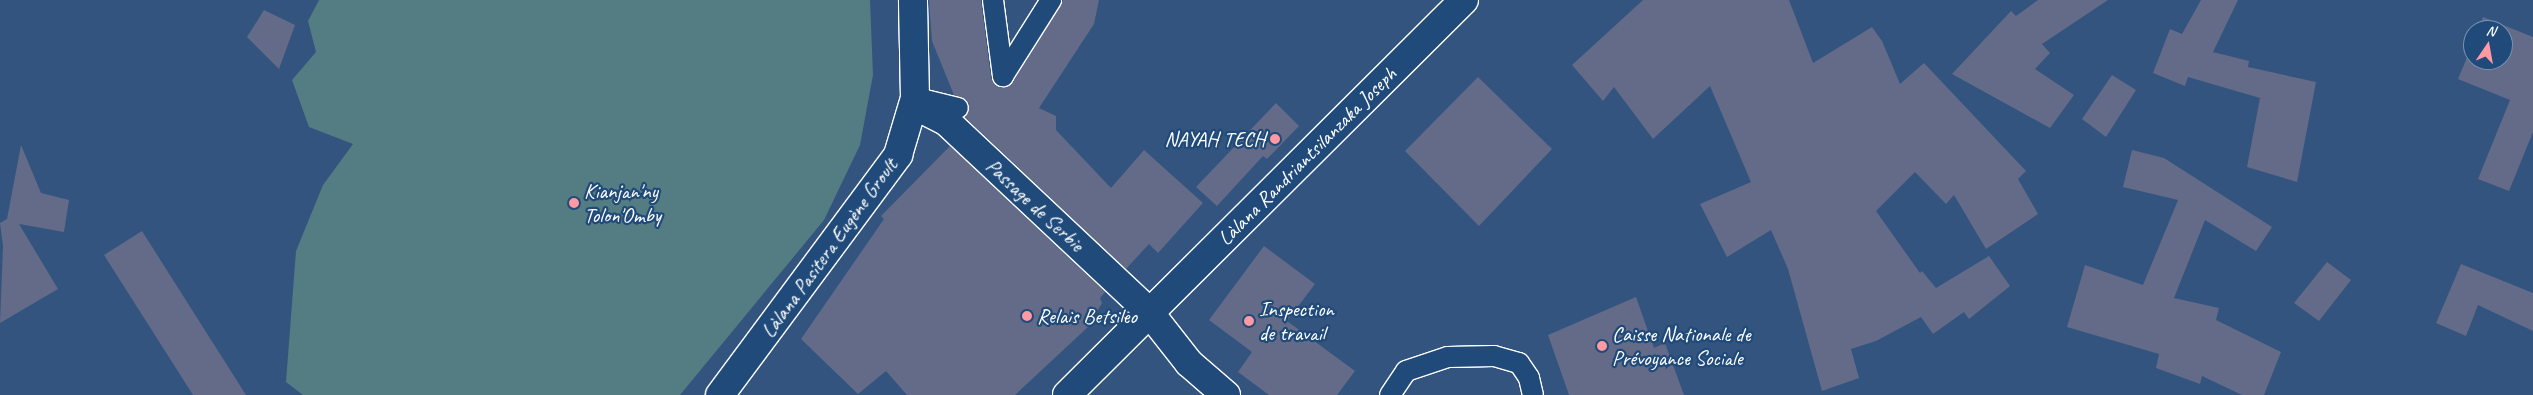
<!DOCTYPE html>
<meta charset="utf-8">
<style>
body{margin:0}
#map{position:relative;width:2533px;height:395px;overflow:hidden;background:#33547e;font-family:Caveat,sans-serif}
div>[style]{position:absolute}
.green>*{inset:0;background:#547c83}
.building>*{inset:0;background:#636b88}
.roads{filter:drop-shadow(1px 0 #fff) drop-shadow(-1px 0 #fff) drop-shadow(0 1px #fff) drop-shadow(0 -1px #fff)}
.service>*{height:20px;margin:-10px;padding:0 10px;transform-origin:10px;border-radius:10px;background:#1f4a7a}
.minor>*{height:28px;margin:-14px;padding:0 14px;transform-origin:14px;border-radius:14px;background:#1f4a7a}
.tertiary>*{height:28px;margin:-14px;padding:0 14px;transform-origin:14px;border-radius:14px;background:#1f4a7a}
.dots>*{width:14px;height:14px;translate:-50% -50%;box-sizing:border-box;border:2px solid #1f4a7a;border-radius:50%}
span{translate:-50% -50%;white-space:nowrap;text-align:center;line-height:1.15;-webkit-text-stroke:4.5px #1f4a7a;paint-order:stroke}
.poi-label{font-size:21px;color:#fff}
.right{translate:-100% -50%;text-align:right}
.left{translate:0 -50%;text-align:left}
.street-label{font-size:21px;color:#fff}
.north{position:absolute;left:2463px;top:20px;width:50px;height:50px;box-sizing:border-box;background:#1f4a7a;border:1px solid #7992af;border-radius:50%;rotate:12deg;font-size:14px;font-weight:700;line-height:20px;text-align:center;color:#fff}
.north::after{content:'';display:block;margin:auto;width:18px;height:22px;background:#ff9aa2;clip-path:polygon(50% 0,100% 100%,50% 72%,0 100%)}
</style>
<div id="map">
<div class="green">
<div style="clip-path:polygon(319px 0,870px 0,873px 75px,860px 145px,824px 220px,680px 395px,303px 395px,286px 382px,296px 251px,323px 185px,353px 144px,309px 127px,292px 80px,316px 52px,308px 21px)"></div>
</div>
<div class="building">
<div style="clip-path:polygon(929px 0,981px 0,991px 78px,996px 86px,1003px 88px,1013px 82px,1063px 0,1099px 0,1094px 24px,1039px 108px,1056px 116px,1056px 130px,1111px 188px,1144px 150px,1203px 203px,1158px 253px,1149px 244px,1126px 269px,965px 117px,969px 104px,966px 99px,954px 95px,932px 41px)"></div>
<div style="clip-path:polygon(1643px 0,1789px 0,1813px 63px,1872px 27px,1882px 41px,1900px 84px,1924px 63px,2026px 171px,2018px 179px,2038px 214px,1986px 249px,1954px 195px,1946px 204px,1915px 172px,1876px 211px,1920px 273px,1922px 271px,1936px 288px,1989px 256px,2010px 286px,1969px 319px,1964px 312px,1933px 334px,1921px 317px,1876px 341px,1851px 349px,1859px 378px,1822px 391px,1788px 269px,1771px 230px,1727px 257px,1700px 204px,1751px 182px,1710px 86px,1653px 139px,1614px 87px,1603px 101px,1572px 65px)"></div>
<div style="clip-path:polygon(2038px 0,2108px 0,2042px 44px,2050px 53px,2035px 69px,2074px 95px,2050px 128px,1952px 74px,2011px 11px,2016px 16px)"></div>
<div style="clip-path:polygon(2201px 0,2238px 0,2213px 52px,2249px 61px,2248px 67px,2316px 82px,2297px 182px,2247px 167px,2260px 98px,2188px 77px,2185px 86px,2153px 73px,2170px 29px,2182px 34px)"></div>
<div style="clip-path:polygon(264px 10px,295px 25px,279px 69px,247px 37px)"></div>
<div style="clip-path:polygon(2483px 17px,2533px 37px,2533px 132px,2509px 191px,2478px 179px,2510px 100px,2458px 79px,2473px 43px,2473px 60px,2503px 60px,2503px 30px,2478px 30px)"></div>
<div style="clip-path:polygon(2112px 75px,2136px 90px,2106px 137px,2082px 119px)"></div>
<div style="clip-path:polygon(1478px 77px,1552px 149px,1479px 226px,1405px 151px)"></div>
<div style="clip-path:polygon(1276px 103px,1299px 126px,1267px 159px,1263px 156px,1217px 206px,1196px 187px)"></div>
<div style="clip-path:polygon(21px 145px,41px 193px,69px 200px,64px 232px,19px 224px,58px 289px,0 323px,3px 246px,0 223px,7px 219px)"></div>
<div style="clip-path:polygon(950px 146px,1105px 292px,1100px 298px,1102px 303px,1088px 327px,1015px 395px,907px 395px,886px 371px,858px 394px,801px 339px,884px 219px,881px 216px)"></div>
<div style="clip-path:polygon(2132px 150px,2164px 158px,2272px 227px,2256px 251px,2205px 220px,2174px 298px,2219px 308px,2216px 320px,2281px 352px,2264px 395px,2242px 395px,2202px 376px,2200px 384px,2156px 368px,2159px 354px,2067px 327px,2085px 265px,2143px 285px,2178px 200px,2123px 187px)"></div>
<div style="clip-path:polygon(142px 231px,246px 395px,193px 395px,104px 255px)"></div>
<div style="clip-path:polygon(1264px 246px,1315px 284px,1287px 321px,1355px 371px,1337px 395px,1269px 395px,1238px 372px,1252px 352px,1209px 320px)"></div>
<div style="clip-path:polygon(2327px 262px,2351px 280px,2319px 321px,2294px 303px)"></div>
<div style="clip-path:polygon(2461px 264px,2533px 293px,2533px 331px,2478px 305px,2466px 336px,2436px 323px)"></div>
<div style="clip-path:polygon(1636px 297px,1654px 348px,1665px 343px,1684px 395px,1569px 395px,1548px 335px)"></div>
</div>
<div class="roads">
<div class="service">
<div style="left:993px;top:0;width:77px;rotate:82.5deg"></div>
<div style="left:1003px;top:76px;width:90px;rotate:-57.7deg"></div>
<div style="left:917px;top:98px;width:42px;rotate:13.7deg"></div>
<div style="left:1390px;top:395px;width:29px;rotate:-56deg"></div>
<div style="left:1406px;top:371px;width:44px;rotate:-18.4deg"></div>
<div style="left:1448px;top:357px;width:46px;rotate:-1.2deg"></div>
<div style="left:1494px;top:356px;width:26px;rotate:16deg"></div>
<div style="left:1519px;top:363px;width:18px;rotate:56deg"></div>
<div style="left:1529px;top:378px;width:17px;rotate:77deg"></div>
</div>
<div class="minor">
<div style="left:914px;top:105px;width:37px;rotate:27deg"></div>
<div style="left:947px;top:122px;width:277px;rotate:43.2deg"></div>
<div style="left:1149px;top:312px;width:65px;rotate:51.9deg"></div>
<div style="left:1189px;top:363px;width:49px;rotate:40.9deg"></div>
</div>
<div class="tertiary">
<div style="left:720px;top:395px;width:299px;rotate:-53.4deg"></div>
<div style="left:898px;top:155px;width:59px;rotate:-73.4deg"></div>
<div style="left:915px;top:98px;width:98px;rotate:-91.2deg"></div>
<div style="left:1067px;top:395px;width:560px;rotate:-44.86deg"></div>
</div>
</div>
<div class="dots">
<div style="left:1275px;top:139px;background:#ff9aa2"></div>
<div style="left:574px;top:203px;background:#ff9aa2"></div>
<div style="left:1027px;top:316px;background:#ff9aa2"></div>
<div style="left:1249px;top:321px;background:#ff9aa2"></div>
<div style="left:1602px;top:346px;background:#ff9aa2"></div>
</div>
<div class="poi-label">
<span class="right" style="left:1265px;top:139px">NAYAH TECH</span>
<span class="left" style="left:584px;top:203px">Kianjan'ny<br>Tolon'Omby</span>
<span class="left" style="left:1259px;top:321px">Inspection<br>de travail</span>
<span class="left" style="left:1037px;top:316px">Relais Betsileo</span>
<span class="left" style="left:1612px;top:346px">Caisse Nationale de<br>Prévoyance Sociale</span>
</div>
<div class="street-label">
<span style="left:1307px;top:156px;rotate:-45deg">Làlana Randriantsilanzaka Joseph</span>
<span style="left:1035px;top:205px;rotate:43deg">Passage de Serbie</span>
<span style="left:829px;top:248px;rotate:-54deg">Làlana Pasitera Eugène Groult</span>
</div>
<div class="north">N</div>
</div>
